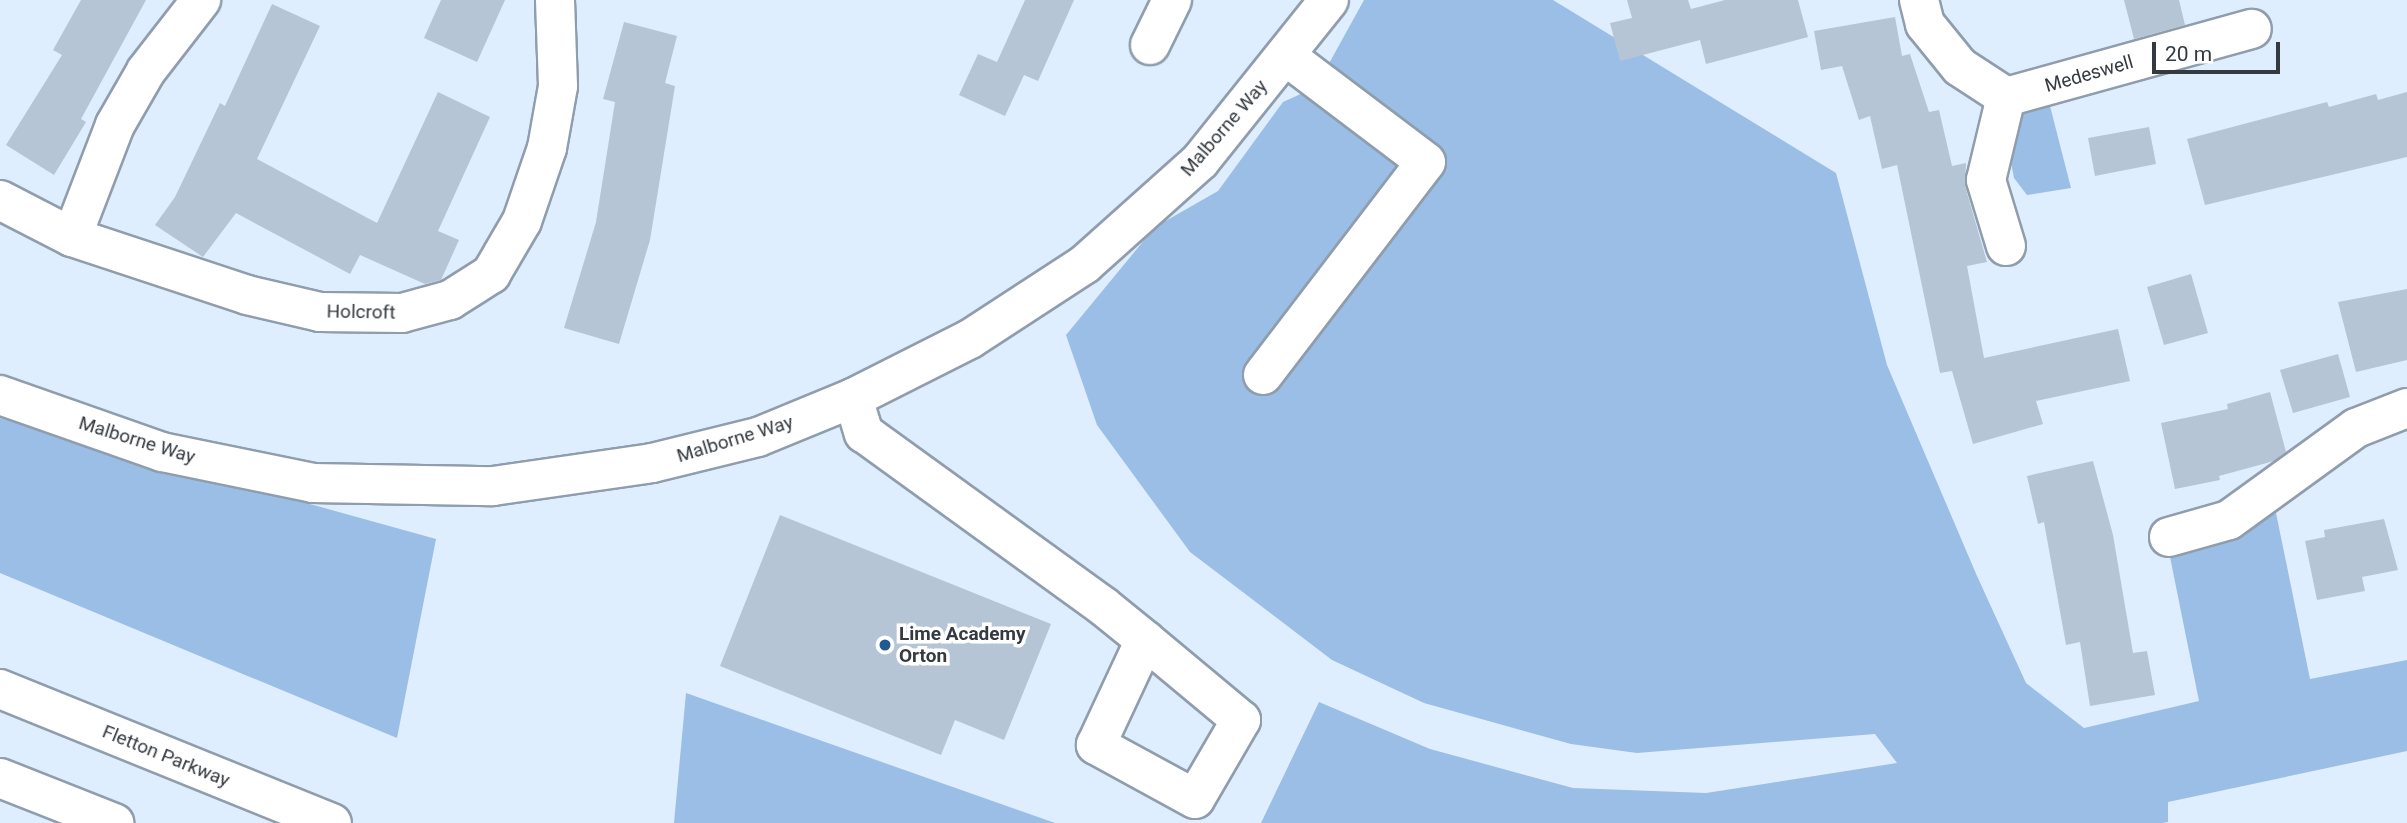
<!DOCTYPE html>
<style>
body{margin:0}
#map{position:relative;width:2407px;height:823px;overflow:hidden;background:#deeefe;font-family:Roboto,sans-serif}
div>[style]{position:absolute}
.green>*{inset:0;background:#9abee5}
.building>*{inset:0;background:#b6c5d5}
.roads{filter:drop-shadow(2px 0 #8f9dad) drop-shadow(-2px 0 #8f9dad) drop-shadow(0 2px #8f9dad) drop-shadow(0 -2px #8f9dad)}
.minor>*{height:38px;margin:-19px;padding:0 19px;transform-origin:19px;border-radius:19px;background:#fff}
.highway>*{height:38px;margin:-19px;padding:0 19px;transform-origin:19px;border-radius:19px;background:#fff}
.dots>*{width:19px;height:19px;translate:-50% -50%;box-sizing:border-box;border:4px solid #fff;border-radius:50%}
span{translate:-50% -50%;white-space:nowrap;text-align:center;line-height:1.15;-webkit-text-stroke:7px #fff;paint-order:stroke}
.street-label{font-size:19px;color:#343a40}
.poi-label{font-size:19px;color:#343a40;font-weight:700}
.left{translate:0 -50%;text-align:left}
.scale{position:absolute;left:2152px;top:42px;width:128px;height:32px;box-sizing:border-box;border:4px solid #343a40;border-top:0;padding-left:9px;font-size:21px;line-height:24px;white-space:nowrap;color:#343a40;-webkit-text-stroke:5px #fff;paint-order:stroke}
</style>
<div id="map">
<div class="green">
<div style="clip-path:polygon(1364px 0,1553px 0,1836px 173px,1887px 365px,1977px 576px,2026px 683px,2084px 728px,2199px 701px,2166px 537px,2226px 528px,2276px 513px,2310px 679px,2407px 660px,2407px 751px,2168px 802px,2168px 822px,2162px 823px,1261px 823px,1319px 702px,1430px 749px,1573px 788px,1706px 793px,1897px 763px,1875px 734px,1637px 753px,1571px 744px,1424px 703px,1332px 660px,1190px 552px,1097px 425px,1066px 335px,1155px 227px,1218px 191px,1283px 102px,1316px 87px)"></div>
<div style="clip-path:polygon(2050px 106px,2071px 188px,2027px 195px,2014px 178px,2009px 152px,2020px 112px)"></div>
<div style="clip-path:polygon(0 418px,436px 539px,397px 738px,0 573px)"></div>
<div style="clip-path:polygon(686px 693px,1055px 823px,674px 823px)"></div>
</div>
<div class="building">
<div style="clip-path:polygon(81px 0,146px 0,81px 119px,86px 122px,54px 175px,6px 145px,62px 55px,53px 50px)"></div>
<div style="clip-path:polygon(441px 0,505px 0,477px 62px,424px 38px)"></div>
<div style="clip-path:polygon(1025px 0,1074px 0,1038px 81px,1024px 75px,1005px 116px,959px 95px,978px 54px,997px 62px)"></div>
<div style="clip-path:polygon(1627px 0,1688px 0,1691px 9px,1725px 0,1798px 0,1808px 37px,1706px 64px,1700px 40px,1620px 61px,1610px 23px,1632px 18px)"></div>
<div style="clip-path:polygon(2124px 0,2179px 0,2185px 25px,2134px 39px)"></div>
<div style="clip-path:polygon(272px 4px,320px 26px,257px 159px,377px 223px,438px 92px,490px 117px,438px 231px,459px 240px,441px 280px,425px 284px,360px 255px,350px 274px,236px 213px,203px 257px,155px 225px,175px 197px,220px 103px,225px 106px)"></div>
<div style="clip-path:polygon(1895px 17px,1902px 56px,1910px 54px,1929px 112px,1939px 110px,1952px 166px,1966px 163px,1965px 186px,1987px 262px,1967px 266px,1984px 358px,2118px 329px,2130px 381px,2036px 401px,2043px 424px,1973px 444px,1952px 371px,1940px 373px,1897px 165px,1882px 169px,1870px 116px,1859px 120px,1842px 66px,1821px 70px,1814px 31px)"></div>
<div style="clip-path:polygon(624px 22px,677px 36px,665px 83px,675px 86px,650px 240px,619px 344px,564px 328px,596px 222px,615px 102px,603px 99px)"></div>
<div style="clip-path:polygon(2407px 92px,2407px 157px,2205px 205px,2187px 139px,2327px 102px,2329px 107px,2376px 94px,2378px 100px)"></div>
<div style="clip-path:polygon(2149px 127px,2156px 164px,2095px 176px,2088px 138px)"></div>
<div style="clip-path:polygon(2191px 274px,2208px 333px,2164px 345px,2147px 287px)"></div>
<div style="clip-path:polygon(2407px 289px,2407px 360px,2356px 372px,2338px 302px)"></div>
<div style="clip-path:polygon(2338px 354px,2350px 397px,2293px 413px,2280px 370px)"></div>
<div style="clip-path:polygon(2270px 392px,2286px 452px,2274px 461px,2219px 476px,2220px 480px,2175px 489px,2161px 423px,2228px 409px,2227px 404px)"></div>
<div style="clip-path:polygon(2093px 461px,2113px 535px,2133px 653px,2147px 651px,2155px 695px,2090px 706px,2080px 642px,2066px 645px,2044px 522px,2038px 524px,2027px 476px)"></div>
<div style="clip-path:polygon(780px 515px,1051px 624px,1004px 740px,955px 720px,941px 755px,720px 666px)"></div>
<div style="clip-path:polygon(2384px 519px,2398px 570px,2362px 577px,2365px 591px,2317px 600px,2305px 541px,2325px 537px,2324px 530px)"></div>
</div>
<div class="roads">
<div class="minor">
<div style="left:1919px;top:0;width:25px;rotate:76deg"></div>
<div style="left:1925px;top:24px;width:55px;rotate:50.9deg"></div>
<div style="left:1960px;top:67px;width:55px;rotate:33.1deg"></div>
<div style="left:2006px;top:97px;width:255px;rotate:-15.5deg"></div>
<div style="left:1150px;top:45px;width:50px;rotate:-63.9deg"></div>
<div style="left:0;top:200px;width:81px;rotate:27.2deg"></div>
<div style="left:72px;top:237px;width:184px;rotate:18.3deg"></div>
<div style="left:247px;top:295px;width:75px;rotate:13.1deg"></div>
<div style="left:320px;top:312px;width:82px;rotate:0.7deg"></div>
<div style="left:402px;top:313px;width:50px;rotate:-15.2deg"></div>
<div style="left:450px;top:300px;width:49px;rotate:-32.4deg"></div>
<div style="left:491px;top:274px;width:61px;rotate:-59.7deg"></div>
<div style="left:522px;top:221px;width:77px;rotate:-71.1deg"></div>
<div style="left:547px;top:148px;width:63px;rotate:-79.9deg"></div>
<div style="left:558px;top:86px;width:86px;rotate:-92deg"></div>
<div style="left:72px;top:237px;width:120px;rotate:-69deg"></div>
<div style="left:115px;top:125px;width:62px;rotate:-60.1deg"></div>
<div style="left:146px;top:71px;width:90px;rotate:-52.2deg"></div>
<div style="left:2006px;top:246px;width:69px;rotate:-106.9deg"></div>
<div style="left:1986px;top:180px;width:85px;rotate:-76.5deg"></div>
<div style="left:1263px;top:375px;width:268px;rotate:-52.6deg"></div>
<div style="left:1426px;top:162px;width:176px;rotate:-142.9deg"></div>
<div style="left:0;top:395px;width:172px;rotate:19.4deg"></div>
<div style="left:162px;top:452px;width:154px;rotate:11.6deg"></div>
<div style="left:313px;top:483px;width:180px;rotate:1deg"></div>
<div style="left:493px;top:486px;width:161px;rotate:-8.2deg"></div>
<div style="left:652px;top:463px;width:109px;rotate:-13.8deg"></div>
<div style="left:758px;top:437px;width:103px;rotate:-22.3deg"></div>
<div style="left:853px;top:398px;width:131px;rotate:-26.8deg"></div>
<div style="left:970px;top:339px;width:137px;rotate:-33.1deg"></div>
<div style="left:1085px;top:264px;width:154px;rotate:-41.8deg"></div>
<div style="left:1200px;top:161px;width:206px;rotate:-51.3deg"></div>
<div style="left:853px;top:398px;width:37px;rotate:73deg"></div>
<div style="left:864px;top:433px;width:295px;rotate:35.9deg"></div>
<div style="left:1103px;top:606px;width:54px;rotate:39deg"></div>
<div style="left:1145px;top:640px;width:125px;rotate:39.8deg"></div>
<div style="left:1241px;top:720px;width:91px;rotate:120.2deg"></div>
<div style="left:1195px;top:799px;width:113px;rotate:-151.4deg"></div>
<div style="left:1096px;top:745px;width:116px;rotate:-65deg"></div>
<div style="left:2169px;top:537px;width:62px;rotate:-15.8deg"></div>
<div style="left:2229px;top:520px;width:157px;rotate:-35.9deg"></div>
<div style="left:2356px;top:428px;width:55px;rotate:-21.4deg"></div>
</div>
<div class="highway">
<div style="left:0;top:689px;width:358px;rotate:22deg"></div>
<div style="left:0;top:778px;width:123px;rotate:21.5deg"></div>
</div>
</div>
<div class="dots">
<div style="left:885px;top:645px;background:#205a91"></div>
</div>
<div class="street-label">
<span style="left:2089px;top:74px;rotate:-16deg">Medeswell</span>
<span style="left:1224px;top:128px;rotate:-49deg">Malborne Way</span>
<span style="left:361px;top:312px;rotate:1deg">Holcroft</span>
<span style="left:735px;top:439px;rotate:-17deg">Malborne Way</span>
<span style="left:137px;top:440px;rotate:17deg">Malborne Way</span>
<span style="left:166px;top:756px;rotate:22deg">Fletton Parkway</span>
</div>
<div class="poi-label">
<span class="left" style="left:899px;top:645px">Lime Academy<br>Orton</span>
</div>
<div class="scale">20 m</div>
</div>
